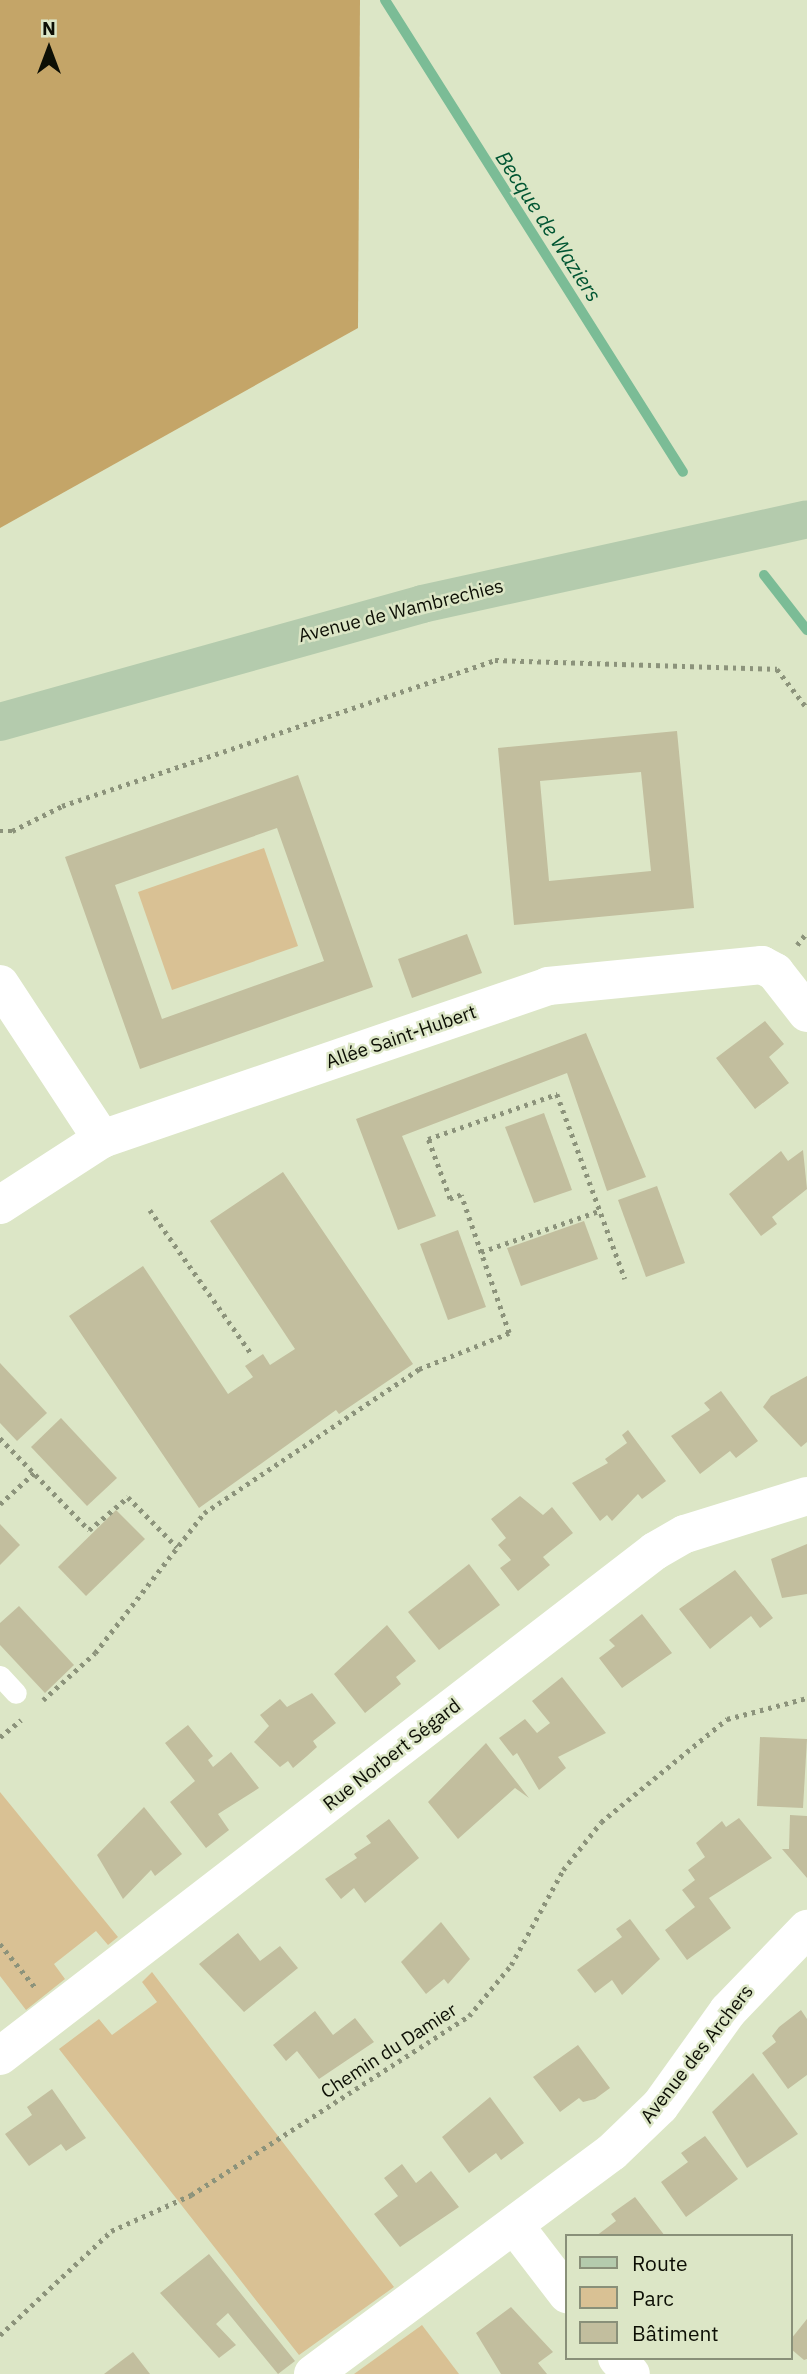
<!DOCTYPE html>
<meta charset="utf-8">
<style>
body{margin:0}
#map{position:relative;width:807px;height:2374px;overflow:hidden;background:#dce6c6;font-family:"IBM Plex Sans",sans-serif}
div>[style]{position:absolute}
.green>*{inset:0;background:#d9c194}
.forest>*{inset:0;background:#c4a568}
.stream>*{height:10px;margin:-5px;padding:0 5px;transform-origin:5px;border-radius:5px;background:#7bbc96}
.building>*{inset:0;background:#c2be9e}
.path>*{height:4.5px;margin-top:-2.25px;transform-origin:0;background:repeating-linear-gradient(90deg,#8c937b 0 3.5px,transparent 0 8.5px)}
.lane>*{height:21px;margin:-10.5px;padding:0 10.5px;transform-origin:10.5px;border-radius:10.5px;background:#fff}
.street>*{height:38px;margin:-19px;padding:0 19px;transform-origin:19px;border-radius:19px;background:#fff}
.secondary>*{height:38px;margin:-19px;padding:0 19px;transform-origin:19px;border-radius:19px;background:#b4cbad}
span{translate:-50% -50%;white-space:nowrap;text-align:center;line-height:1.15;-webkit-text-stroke:5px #dce6c6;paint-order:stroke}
.street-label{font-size:19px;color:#0d0f05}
.water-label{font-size:21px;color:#005532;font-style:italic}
.legend{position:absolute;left:565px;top:2234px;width:228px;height:126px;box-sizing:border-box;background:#dce6c6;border:2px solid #899079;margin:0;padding:9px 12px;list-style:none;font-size:21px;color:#0d0f05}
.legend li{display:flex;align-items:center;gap:14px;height:35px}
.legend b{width:35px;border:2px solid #899079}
.north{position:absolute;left:14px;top:14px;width:70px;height:70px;-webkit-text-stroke:5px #dce6c6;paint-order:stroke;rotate:0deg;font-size:19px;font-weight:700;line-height:28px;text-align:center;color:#0d0f05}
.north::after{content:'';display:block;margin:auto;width:24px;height:32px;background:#0d0f05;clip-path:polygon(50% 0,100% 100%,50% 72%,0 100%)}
</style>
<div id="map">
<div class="green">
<div style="clip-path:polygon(264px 848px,298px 946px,172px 990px,138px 892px)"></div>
<div style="clip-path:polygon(0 1792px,118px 1937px,108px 1945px,96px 1931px,54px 1964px,65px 1979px,26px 2010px,0 1976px)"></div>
<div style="clip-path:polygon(152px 1972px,394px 2287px,299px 2355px,59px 2049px,99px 2019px,112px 2035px,157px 2002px,142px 1982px)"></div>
<div style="clip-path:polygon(422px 2325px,459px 2374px,354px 2374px)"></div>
</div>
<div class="forest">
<div style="clip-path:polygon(0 0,360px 0,358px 328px,0 528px)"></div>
</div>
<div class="stream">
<div style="left:385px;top:0;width:558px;rotate:57.73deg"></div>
<div style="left:764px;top:575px;width:70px;rotate:52deg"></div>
</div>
<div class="building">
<div style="clip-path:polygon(evenodd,677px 731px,694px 908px,514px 925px,498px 748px,677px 731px,641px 772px,651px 871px,549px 881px,540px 781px,641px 772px)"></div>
<div style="clip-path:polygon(evenodd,298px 775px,373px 987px,140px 1069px,65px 857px,298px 775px,277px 828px,324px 961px,162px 1019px,115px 885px,277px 828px)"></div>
<div style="clip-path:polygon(467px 934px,482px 973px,412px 998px,398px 959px)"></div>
<div style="clip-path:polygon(765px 1021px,784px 1044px,769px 1057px,789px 1083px,755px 1109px,716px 1058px)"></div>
<div style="clip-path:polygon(586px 1033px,646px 1177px,607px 1191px,567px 1073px,402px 1136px,436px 1216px,398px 1230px,356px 1119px)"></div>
<div style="clip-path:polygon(544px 1113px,572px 1190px,534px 1203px,505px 1127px)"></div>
<div style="clip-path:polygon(803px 1150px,807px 1189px,772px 1217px,777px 1224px,761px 1236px,729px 1194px,781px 1151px,788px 1161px)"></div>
<div style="clip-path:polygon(283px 1172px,413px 1364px,339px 1414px,336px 1410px,199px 1508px,69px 1316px,143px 1266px,228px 1394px,253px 1377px,245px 1366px,263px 1354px,270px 1365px,295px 1349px,210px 1221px)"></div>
<div style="clip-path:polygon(657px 1186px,685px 1263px,646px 1277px,618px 1200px)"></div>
<div style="clip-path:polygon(584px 1221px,598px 1259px,521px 1286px,507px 1248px)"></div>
<div style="clip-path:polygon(458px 1230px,486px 1307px,448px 1320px,420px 1244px)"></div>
<div style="clip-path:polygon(0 1363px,47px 1413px,17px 1441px,0 1423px)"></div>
<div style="clip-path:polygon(807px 1376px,807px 1442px,801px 1447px,763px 1407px,771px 1396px)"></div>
<div style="clip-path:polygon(721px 1391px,758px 1441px,736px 1458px,730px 1451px,700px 1474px,671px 1436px,710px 1410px,704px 1403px)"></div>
<div style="clip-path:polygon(61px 1418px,117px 1478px,87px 1506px,31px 1447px)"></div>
<div style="clip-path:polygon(628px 1430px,666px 1481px,642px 1499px,638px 1494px,612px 1521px,607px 1515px,600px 1521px,572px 1483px,608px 1463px,605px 1459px,627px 1443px,622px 1435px)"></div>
<div style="clip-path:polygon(520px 1496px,543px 1515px,552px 1507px,573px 1533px,543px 1557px,550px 1565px,518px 1591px,500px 1568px,511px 1560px,498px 1545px,506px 1538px,491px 1519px)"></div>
<div style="clip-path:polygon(116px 1510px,145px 1539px,86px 1596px,58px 1567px)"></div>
<div style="clip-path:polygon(0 1524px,20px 1545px,0 1565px)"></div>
<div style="clip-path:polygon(807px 1544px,807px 1594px,782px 1598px,771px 1559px)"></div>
<div style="clip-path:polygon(469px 1564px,500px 1605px,439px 1650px,408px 1612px)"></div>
<div style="clip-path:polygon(735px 1570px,773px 1618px,760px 1628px,751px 1616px,710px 1649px,679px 1609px)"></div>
<div style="clip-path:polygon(19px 1606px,74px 1665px,45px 1693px,0 1645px,0 1623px)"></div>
<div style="clip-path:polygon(642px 1614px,672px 1653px,622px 1688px,599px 1658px,615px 1646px,609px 1640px)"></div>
<div style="clip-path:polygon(387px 1625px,416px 1661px,396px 1677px,401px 1684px,365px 1713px,334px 1674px)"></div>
<div style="clip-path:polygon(562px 1677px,606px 1733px,558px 1757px,566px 1768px,539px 1790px,517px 1753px,513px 1756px,499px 1738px,525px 1719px,537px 1733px,550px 1723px,532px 1701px)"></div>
<div style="clip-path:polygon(312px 1693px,336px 1723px,313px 1741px,317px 1747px,307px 1756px,293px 1768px,288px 1761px,280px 1767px,254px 1742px,269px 1726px,260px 1715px,280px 1699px,287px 1707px)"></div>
<div style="clip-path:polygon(188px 1725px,213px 1756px,208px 1760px,213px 1767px,231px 1752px,259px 1788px,218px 1814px,229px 1830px,206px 1848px,170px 1802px,195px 1781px,165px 1743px)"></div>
<div style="clip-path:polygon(760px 1737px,807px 1739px,803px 1808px,757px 1806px)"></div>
<div style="clip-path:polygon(486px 1743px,529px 1798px,515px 1788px,458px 1839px,428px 1802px)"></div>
<div style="clip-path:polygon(144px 1807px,182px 1854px,155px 1876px,151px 1870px,123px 1899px,97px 1855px)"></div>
<div style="clip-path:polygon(790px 1815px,807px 1816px,807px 1878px,782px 1849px,789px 1849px)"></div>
<div style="clip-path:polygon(739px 1818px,772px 1858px,709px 1898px,731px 1928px,687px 1960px,665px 1930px,695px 1907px,682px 1890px,695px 1880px,688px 1870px,705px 1857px,696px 1843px,722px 1821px,726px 1827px)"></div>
<div style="clip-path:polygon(389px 1819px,419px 1858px,365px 1903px,354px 1888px,341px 1899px,325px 1879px,357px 1858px,354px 1854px,371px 1843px,366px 1836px)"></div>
<div style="clip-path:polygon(630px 1919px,660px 1959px,622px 1995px,612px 1980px,595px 1993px,577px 1970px,622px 1937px,616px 1929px)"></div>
<div style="clip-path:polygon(441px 1922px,470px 1959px,448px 1984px,444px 1979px,426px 1994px,401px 1962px)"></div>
<div style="clip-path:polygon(238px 1933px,260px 1961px,280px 1946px,298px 1968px,244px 2012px,199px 1964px)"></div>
<div style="clip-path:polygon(801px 2010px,807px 2019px,807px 2075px,788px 2089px,762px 2053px,776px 2042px,772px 2036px,779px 2027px)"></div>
<div style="clip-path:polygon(315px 2011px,333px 2035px,355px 2018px,374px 2042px,319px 2079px,297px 2051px,286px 2061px,273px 2045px)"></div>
<div style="clip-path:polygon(578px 2045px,610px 2088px,595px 2099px,583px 2102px,579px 2098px,560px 2112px,533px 2077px)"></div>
<div style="clip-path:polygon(753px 2073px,798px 2134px,747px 2168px,712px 2112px)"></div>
<div style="clip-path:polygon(52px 2089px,86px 2138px,66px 2151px,61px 2144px,29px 2166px,5px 2134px,32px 2115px,27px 2107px)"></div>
<div style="clip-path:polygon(490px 2097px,524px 2143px,501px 2160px,496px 2153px,469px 2173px,442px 2137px)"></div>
<div style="clip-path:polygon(705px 2136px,738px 2179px,686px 2217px,661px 2182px,688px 2162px,681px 2153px)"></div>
<div style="clip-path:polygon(402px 2164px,416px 2183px,431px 2171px,459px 2207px,400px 2247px,374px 2214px,398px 2196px,384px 2178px)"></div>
<div style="clip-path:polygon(635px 2197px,665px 2236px,596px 2236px,616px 2221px,611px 2214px)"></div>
<div style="clip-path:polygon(209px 2254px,295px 2361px,278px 2374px,228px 2313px,216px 2324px,236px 2345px,219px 2358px,160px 2293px)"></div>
<div style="clip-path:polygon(511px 2307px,553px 2352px,538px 2363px,547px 2374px,501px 2374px,476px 2333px)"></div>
<div style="clip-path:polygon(807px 2319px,807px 2359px,804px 2360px,791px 2349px,791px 2339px)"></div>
<div style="clip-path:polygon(133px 2352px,150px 2374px,104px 2374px)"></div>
</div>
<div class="path">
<div style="left:0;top:831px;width:12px"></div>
<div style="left:12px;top:831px;width:56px;rotate:-26.6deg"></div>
<div style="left:62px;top:806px;width:457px;rotate:-18.6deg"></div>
<div style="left:495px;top:660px;width:282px;rotate:1.8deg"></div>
<div style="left:777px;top:669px;width:49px;rotate:52.4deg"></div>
<div style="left:797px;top:945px;width:16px;rotate:-52deg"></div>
<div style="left:150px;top:1210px;width:174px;rotate:54.8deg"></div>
<div style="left:481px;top:1252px;width:125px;rotate:-19.2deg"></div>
<div style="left:0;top:1438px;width:128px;rotate:45.9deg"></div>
<div style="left:89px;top:1530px;width:51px;rotate:-40.2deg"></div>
<div style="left:128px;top:1497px;width:70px;rotate:45.6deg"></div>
<div style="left:0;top:1504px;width:46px;rotate:-42.4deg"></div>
<div style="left:43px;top:1700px;width:70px;rotate:-42.1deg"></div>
<div style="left:95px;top:1653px;width:177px;rotate:-52.1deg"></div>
<div style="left:204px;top:1513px;width:259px;rotate:-33.8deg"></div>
<div style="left:419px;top:1369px;width:97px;rotate:-21.8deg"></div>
<div style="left:509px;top:1333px;width:146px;rotate:-109.2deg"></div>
<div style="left:461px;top:1195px;width:12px;rotate:160deg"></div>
<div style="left:450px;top:1199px;width:64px;rotate:-110.1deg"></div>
<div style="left:428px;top:1139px;width:137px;rotate:-19.2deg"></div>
<div style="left:557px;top:1094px;width:197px;rotate:69.8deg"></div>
<div style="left:0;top:1737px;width:27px;rotate:-39deg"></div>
<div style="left:0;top:1944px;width:55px;rotate:50.9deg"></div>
<div style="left:0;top:2335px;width:152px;rotate:-43.1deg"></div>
<div style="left:111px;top:2231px;width:88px;rotate:-24.2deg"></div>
<div style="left:191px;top:2195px;width:331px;rotate:-32.8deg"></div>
<div style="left:469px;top:2016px;width:66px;rotate:-50.5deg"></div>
<div style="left:511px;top:1965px;width:108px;rotate:-61.3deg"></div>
<div style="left:563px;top:1870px;width:61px;rotate:-51.6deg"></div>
<div style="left:601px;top:1822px;width:163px;rotate:-39.3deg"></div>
<div style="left:727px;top:1719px;width:83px;rotate:-14.7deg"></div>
</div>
<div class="lane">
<div style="left:0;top:1676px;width:23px;rotate:47deg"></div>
</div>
<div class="street">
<div style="left:0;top:984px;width:186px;rotate:56.7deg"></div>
<div style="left:0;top:1205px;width:121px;rotate:-32.9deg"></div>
<div style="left:102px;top:1139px;width:472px;rotate:-18.9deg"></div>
<div style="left:548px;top:986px;width:215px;rotate:-5.6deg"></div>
<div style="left:762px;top:965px;width:15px;rotate:28deg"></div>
<div style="left:775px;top:972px;width:52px;rotate:52deg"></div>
<div style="left:0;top:2056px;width:827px;rotate:-37.63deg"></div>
<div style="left:655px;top:1551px;width:34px;rotate:-30deg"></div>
<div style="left:685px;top:1534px;width:128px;rotate:-17.3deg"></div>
<div style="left:515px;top:2226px;width:86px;rotate:52.6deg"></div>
<div style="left:617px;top:2358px;width:21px;rotate:49deg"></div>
<div style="left:313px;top:2374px;width:372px;rotate:-36.6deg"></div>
<div style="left:612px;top:2152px;width:66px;rotate:-43.8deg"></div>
<div style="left:660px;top:2106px;width:117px;rotate:-54.4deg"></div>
<div style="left:728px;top:2011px;width:114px;rotate:-46.1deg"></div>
</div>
<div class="secondary">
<div style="left:0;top:722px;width:438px;rotate:-15.6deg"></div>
<div style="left:422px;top:604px;width:394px;rotate:-12.4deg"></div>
</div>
<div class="street-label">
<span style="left:401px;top:611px;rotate:-14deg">Avenue de Wambrechies</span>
<span style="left:401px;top:1037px;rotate:-19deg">Allée Saint-Hubert</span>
<span style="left:392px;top:1755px;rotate:-38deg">Rue Norbert Ségard</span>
<span style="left:389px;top:2051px;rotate:-33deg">Chemin du Damier</span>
<span style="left:697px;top:2054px;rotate:-52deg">Avenue des Archers</span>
</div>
<div class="water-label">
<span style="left:549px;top:226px;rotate:57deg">Becque de Waziers</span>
</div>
<ul class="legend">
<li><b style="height:9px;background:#b4cbad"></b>Route</li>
<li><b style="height:19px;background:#d9c194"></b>Parc</li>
<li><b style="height:19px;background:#c2be9e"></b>Bâtiment</li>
</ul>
<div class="north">N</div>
</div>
